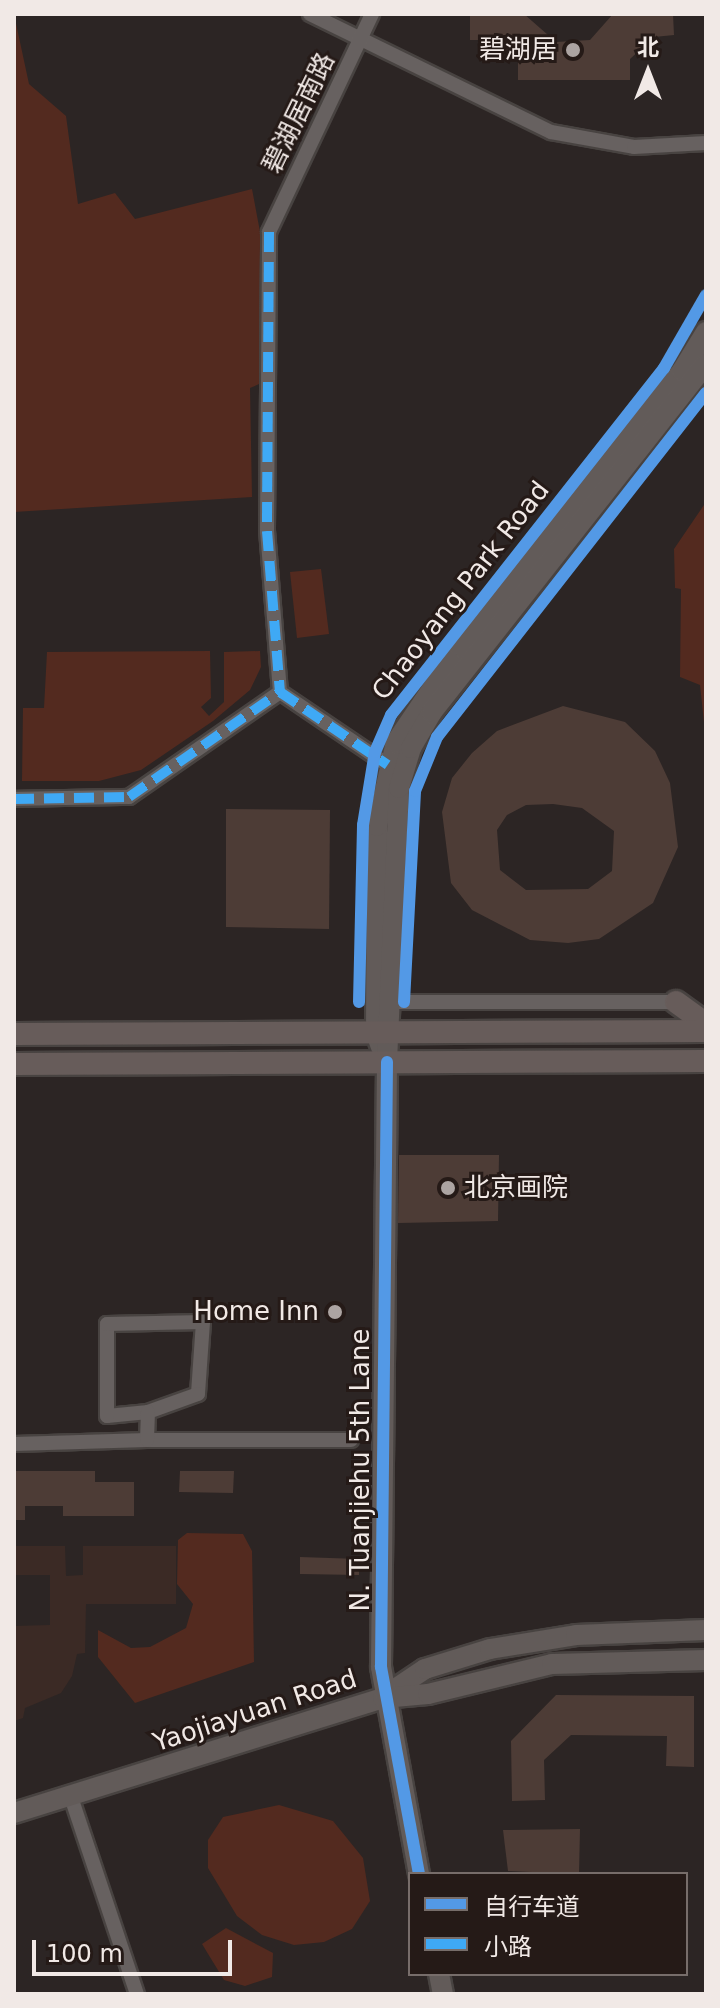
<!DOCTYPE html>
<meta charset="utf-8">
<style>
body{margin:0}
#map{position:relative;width:720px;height:2008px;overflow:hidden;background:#2c2524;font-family:"DejaVu Sans","Noto Sans SC",sans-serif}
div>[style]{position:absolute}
.built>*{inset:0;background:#3b2a25}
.green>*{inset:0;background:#532a1f}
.building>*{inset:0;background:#4d3c36}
.roads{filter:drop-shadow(2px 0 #484341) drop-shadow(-2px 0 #484341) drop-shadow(0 2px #484341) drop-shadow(0 -2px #484341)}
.street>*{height:14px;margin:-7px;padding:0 7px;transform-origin:7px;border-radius:7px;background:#676160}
.secondary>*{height:20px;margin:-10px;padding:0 10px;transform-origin:10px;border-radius:10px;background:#625b59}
.primary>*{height:22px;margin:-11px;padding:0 11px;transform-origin:11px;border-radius:11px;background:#675c5a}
.quiet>*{height:10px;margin-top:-5px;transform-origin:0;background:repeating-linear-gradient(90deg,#3fa9f5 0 20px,transparent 0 30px)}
.cycleway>*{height:12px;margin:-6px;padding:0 6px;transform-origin:6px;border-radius:6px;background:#5399e6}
.dots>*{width:22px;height:22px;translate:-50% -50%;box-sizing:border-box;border:4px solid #251a17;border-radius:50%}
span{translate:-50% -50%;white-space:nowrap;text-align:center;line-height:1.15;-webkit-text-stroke:6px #251a17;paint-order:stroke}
.poi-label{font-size:26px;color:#f1e9e6}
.right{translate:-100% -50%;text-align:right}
.left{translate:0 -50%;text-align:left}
.street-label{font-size:26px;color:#f1e9e6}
.frame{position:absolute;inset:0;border:16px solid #f1e9e6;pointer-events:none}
.legend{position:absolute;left:408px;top:1872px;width:280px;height:104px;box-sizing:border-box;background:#251a17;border:2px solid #776d6a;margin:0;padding:10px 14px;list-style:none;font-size:24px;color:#f1e9e6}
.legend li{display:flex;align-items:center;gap:16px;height:40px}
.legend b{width:40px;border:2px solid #776d6a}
.north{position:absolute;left:608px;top:32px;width:80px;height:80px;-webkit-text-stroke:6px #251a17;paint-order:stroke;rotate:0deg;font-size:22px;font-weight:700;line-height:32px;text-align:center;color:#f1e9e6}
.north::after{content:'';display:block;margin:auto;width:28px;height:36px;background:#f1e9e6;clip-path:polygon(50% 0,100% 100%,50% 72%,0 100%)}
.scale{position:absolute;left:32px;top:1940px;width:200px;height:36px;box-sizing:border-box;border:4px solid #f1e9e6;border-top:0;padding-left:10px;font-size:24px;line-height:28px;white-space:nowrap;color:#f1e9e6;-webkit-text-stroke:6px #251a17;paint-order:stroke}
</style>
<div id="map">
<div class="built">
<div style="clip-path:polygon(14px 1546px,65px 1546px,66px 1576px,83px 1575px,83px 1546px,176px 1546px,176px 1604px,86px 1604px,85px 1653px,77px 1654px,72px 1676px,61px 1693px,25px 1708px,23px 1718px,14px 1721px,14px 1626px,50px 1625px,50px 1575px,14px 1575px)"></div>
</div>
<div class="green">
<div style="clip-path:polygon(14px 14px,29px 84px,66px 116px,78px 204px,115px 193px,135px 219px,252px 189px,261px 237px,266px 381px,250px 388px,252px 497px,14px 512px)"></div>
<div style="clip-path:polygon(706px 502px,706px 741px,700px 685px,680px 677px,681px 589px,675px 588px,674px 549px)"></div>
<div style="clip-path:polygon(321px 569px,329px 634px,297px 638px,290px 572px)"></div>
<div style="clip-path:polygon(210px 651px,211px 698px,201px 707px,209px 716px,224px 702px,224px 652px,260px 651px,261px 667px,250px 690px,213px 721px,141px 770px,99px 781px,22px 781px,23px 708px,44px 708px,47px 652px)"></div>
<div style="clip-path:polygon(187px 1533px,243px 1534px,252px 1551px,254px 1662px,135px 1703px,98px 1657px,98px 1630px,131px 1648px,150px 1647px,186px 1628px,193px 1604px,177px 1584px,178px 1540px)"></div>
<div style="clip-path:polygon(279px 1805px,333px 1821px,363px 1858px,370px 1901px,352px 1929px,324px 1942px,294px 1945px,262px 1935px,237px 1916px,208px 1868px,208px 1840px,223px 1817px)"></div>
<div style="clip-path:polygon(226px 1928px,273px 1953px,272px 1977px,245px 1986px,224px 1980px,202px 1944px)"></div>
</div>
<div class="building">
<div style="clip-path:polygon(470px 14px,524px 14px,556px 42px,590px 40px,613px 14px,673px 14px,674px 35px,654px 37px,630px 59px,630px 80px,518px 80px,518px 60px,494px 40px,470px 40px)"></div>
<div style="clip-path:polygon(evenodd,563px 706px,625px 722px,655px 751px,670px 783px,678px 847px,653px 903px,599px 939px,568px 943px,530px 940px,472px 910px,451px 883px,442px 812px,452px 778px,472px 753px,497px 731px,563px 706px,553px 804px,582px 808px,614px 831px,612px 871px,588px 889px,526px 890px,500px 870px,497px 830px,507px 815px,526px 805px,553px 804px)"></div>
<div style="clip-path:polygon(226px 809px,330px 810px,329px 929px,226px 927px)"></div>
<div style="clip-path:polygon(399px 1155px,499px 1155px,498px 1221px,398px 1223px)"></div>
<div style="clip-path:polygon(14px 1471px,95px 1471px,95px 1482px,134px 1482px,134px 1516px,63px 1516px,63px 1506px,25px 1506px,25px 1520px,14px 1520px)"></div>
<div style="clip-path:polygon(180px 1471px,234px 1471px,233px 1493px,179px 1492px)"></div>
<div style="clip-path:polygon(300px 1557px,359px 1559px,359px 1575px,300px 1574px)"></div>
<div style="clip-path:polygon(556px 1695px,694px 1696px,694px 1767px,666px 1766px,667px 1736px,571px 1735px,544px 1760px,545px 1800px,512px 1801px,511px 1741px)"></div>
<div style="clip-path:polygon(580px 1829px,579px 1874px,508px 1871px,503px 1830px)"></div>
</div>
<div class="roads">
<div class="street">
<div style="left:310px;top:14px;width:268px;rotate:26.1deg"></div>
<div style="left:551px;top:132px;width:84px;rotate:10.2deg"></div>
<div style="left:634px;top:147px;width:72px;rotate:-3.2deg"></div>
<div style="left:280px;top:692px;width:162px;rotate:-94.6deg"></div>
<div style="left:267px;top:531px;width:299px;rotate:-89.6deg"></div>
<div style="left:269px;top:232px;width:241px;rotate:-64.7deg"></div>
<div style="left:14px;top:799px;width:115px;rotate:-1deg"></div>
<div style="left:129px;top:797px;width:184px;rotate:-34.8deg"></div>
<div style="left:280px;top:692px;width:130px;rotate:34.1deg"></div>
<div style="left:391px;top:1002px;width:285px"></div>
<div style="left:203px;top:1322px;width:72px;rotate:94deg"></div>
<div style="left:198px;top:1394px;width:53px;rotate:160.2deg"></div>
<div style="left:148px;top:1412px;width:41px;rotate:174.4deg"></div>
<div style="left:107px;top:1416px;width:92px;rotate:-90deg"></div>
<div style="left:107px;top:1324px;width:96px;rotate:-1.2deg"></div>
<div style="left:147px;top:1440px;width:204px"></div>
<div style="left:14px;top:1444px;width:133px;rotate:-1.7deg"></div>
<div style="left:147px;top:1440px;width:28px;rotate:-88deg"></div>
<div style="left:71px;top:1797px;width:208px;rotate:71.5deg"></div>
</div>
<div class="secondary">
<div style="left:381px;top:1047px;width:15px;rotate:-110deg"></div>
<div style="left:376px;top:1033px;width:207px;rotate:-89.7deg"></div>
<div style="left:377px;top:826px;width:86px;rotate:-77.3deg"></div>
<div style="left:396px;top:742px;width:116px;rotate:-55.9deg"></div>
<div style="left:461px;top:646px;width:353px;rotate:-51.2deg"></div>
<div style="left:682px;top:371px;width:46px;rotate:-58.4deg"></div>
<div style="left:386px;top:1695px;width:47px;rotate:-33.7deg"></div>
<div style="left:425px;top:1669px;width:68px;rotate:-17.1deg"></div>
<div style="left:490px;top:1649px;width:87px;rotate:-9.2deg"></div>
<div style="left:576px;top:1635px;width:130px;rotate:-2.2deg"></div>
<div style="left:14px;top:1813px;width:387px;rotate:-17.3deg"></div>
<div style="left:383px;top:1698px;width:45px;rotate:-5.1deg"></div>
<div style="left:428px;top:1694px;width:128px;rotate:-13.6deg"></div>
<div style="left:552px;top:1664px;width:154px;rotate:-1.5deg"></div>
<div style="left:419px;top:1874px;width:210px;rotate:-100.4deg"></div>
<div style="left:381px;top:1667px;width:605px;rotate:-89.43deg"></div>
<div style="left:387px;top:1062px;width:274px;rotate:-87.5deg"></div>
<div style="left:399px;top:788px;width:42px;rotate:-73.3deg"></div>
<div style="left:411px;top:748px;width:42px;rotate:-59.7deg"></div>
<div style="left:432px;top:712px;width:443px;rotate:-51.8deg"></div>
<div style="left:439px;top:1974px;width:20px;rotate:79deg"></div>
</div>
<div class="primary">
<div style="left:676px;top:1002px;width:37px;rotate:36deg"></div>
<div style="left:14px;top:1034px;width:692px;rotate:-0.25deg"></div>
<div style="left:14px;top:1064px;width:692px;rotate:-0.25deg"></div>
</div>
</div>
<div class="quiet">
<div style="left:269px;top:232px;width:299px;rotate:90.4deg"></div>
<div style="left:267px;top:531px;width:162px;rotate:85.4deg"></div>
<div style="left:14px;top:799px;width:115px;rotate:-1deg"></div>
<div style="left:129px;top:797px;width:184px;rotate:-34.8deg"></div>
<div style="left:280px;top:692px;width:130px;rotate:34.1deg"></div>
</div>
<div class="cycleway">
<div style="left:359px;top:1002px;width:177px;rotate:-88.7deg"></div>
<div style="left:363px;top:825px;width:74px;rotate:-80.7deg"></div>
<div style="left:375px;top:752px;width:40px;rotate:-66.6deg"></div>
<div style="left:391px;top:715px;width:442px;rotate:-51.8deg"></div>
<div style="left:664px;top:368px;width:84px;rotate:-60.1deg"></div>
<div style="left:404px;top:1002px;width:211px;rotate:-87deg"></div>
<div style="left:415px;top:791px;width:58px;rotate:-67.8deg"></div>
<div style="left:437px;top:737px;width:437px;rotate:-52deg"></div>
<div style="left:387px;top:1062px;width:605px;rotate:90.57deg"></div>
<div style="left:381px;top:1667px;width:210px;rotate:79.6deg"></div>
</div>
<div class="dots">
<div style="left:573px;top:50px;background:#aca4a2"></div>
<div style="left:448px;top:1188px;background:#aca4a2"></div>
<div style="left:335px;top:1312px;background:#aca4a2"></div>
</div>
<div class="poi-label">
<span class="right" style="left:557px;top:50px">碧湖居</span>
<span class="left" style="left:464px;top:1188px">北京画院</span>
<span class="right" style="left:319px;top:1312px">Home Inn</span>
</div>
<div class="street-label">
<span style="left:299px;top:113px;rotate:-64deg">碧湖居南路</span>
<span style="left:461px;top:591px;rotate:-52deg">Chaoyang Park Road</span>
<span style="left:361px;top:1470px;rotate:-90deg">N. Tuanjiehu 5th Lane</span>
<span style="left:255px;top:1711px;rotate:-18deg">Yaojiayuan Road</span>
</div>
<div class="frame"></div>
<ul class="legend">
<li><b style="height:10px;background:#5399e6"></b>自行车道</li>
<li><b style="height:10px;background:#3fa9f5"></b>小路</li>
</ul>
<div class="north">北</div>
<div class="scale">100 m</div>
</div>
